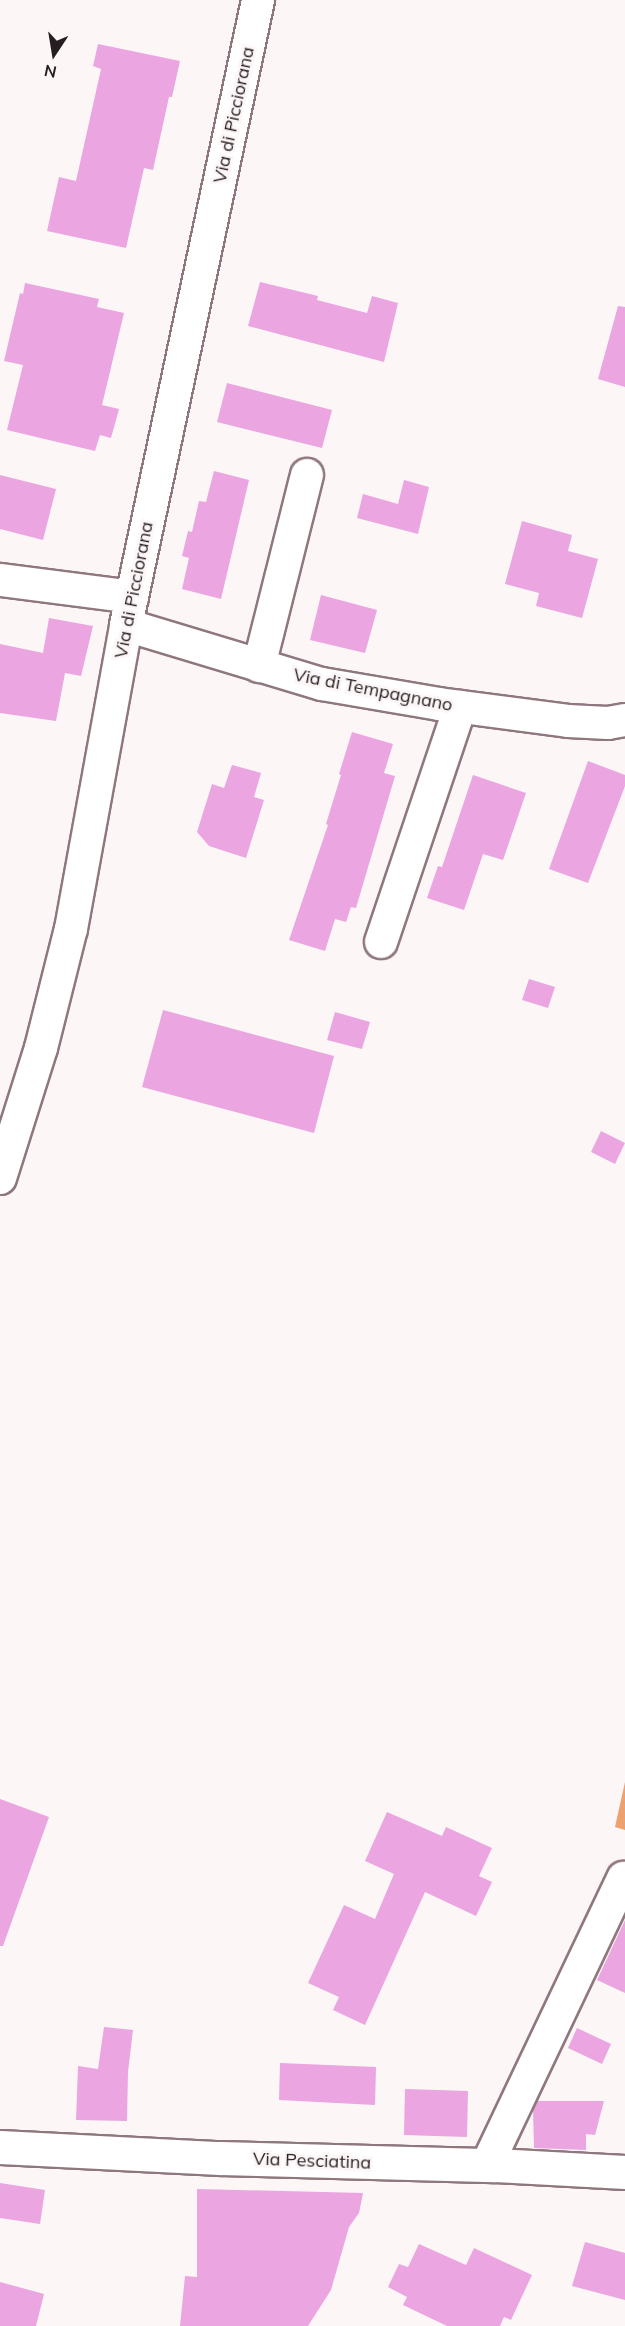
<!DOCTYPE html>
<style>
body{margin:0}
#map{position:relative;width:625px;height:2326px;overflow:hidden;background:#fcf6f7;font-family:Mulish,sans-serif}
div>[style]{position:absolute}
.forest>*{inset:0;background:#eda16e}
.building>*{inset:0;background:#eba5e0}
.roads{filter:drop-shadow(2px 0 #8f777e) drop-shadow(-2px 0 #8f777e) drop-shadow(0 2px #8f777e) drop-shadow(0 -2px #8f777e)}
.minor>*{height:32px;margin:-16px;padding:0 16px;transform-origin:16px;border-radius:16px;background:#fff}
.major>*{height:33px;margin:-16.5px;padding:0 16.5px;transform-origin:16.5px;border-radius:16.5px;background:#fff}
span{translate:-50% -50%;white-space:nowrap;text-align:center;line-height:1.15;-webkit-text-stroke:6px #fcf6f7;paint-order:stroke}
.street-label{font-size:18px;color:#261d20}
.north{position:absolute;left:24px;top:24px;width:60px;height:60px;-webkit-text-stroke:4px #fcf6f7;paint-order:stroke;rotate:192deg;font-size:16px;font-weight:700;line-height:24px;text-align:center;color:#261d20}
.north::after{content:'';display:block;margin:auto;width:21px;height:27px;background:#261d20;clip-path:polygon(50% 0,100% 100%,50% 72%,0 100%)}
</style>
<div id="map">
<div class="forest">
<div style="clip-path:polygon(625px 1782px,625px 1830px,615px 1827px)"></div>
</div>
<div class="building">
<div style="clip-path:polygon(98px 44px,180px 61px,172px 97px,169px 97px,153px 170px,144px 168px,126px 248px,47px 231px,59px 177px,76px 181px,101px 69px,93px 66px)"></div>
<div style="clip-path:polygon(260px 282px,318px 296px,317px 300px,367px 313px,372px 296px,398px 303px,384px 362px,248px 326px)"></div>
<div style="clip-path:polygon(25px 283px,99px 299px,97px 307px,124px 313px,102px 405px,119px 409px,111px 438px,100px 435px,95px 451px,7px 430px,23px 365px,4px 361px,20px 293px,23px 294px)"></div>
<div style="clip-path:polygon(618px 306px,625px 307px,625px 387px,598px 379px)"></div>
<div style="clip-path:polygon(227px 383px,332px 410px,322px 448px,217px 422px)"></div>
<div style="clip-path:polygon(214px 471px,249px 480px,221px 599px,182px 589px,189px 558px,182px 556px,188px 531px,192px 532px,199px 501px,206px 502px)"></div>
<div style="clip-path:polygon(0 475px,56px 489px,43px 540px,0 529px)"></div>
<div style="clip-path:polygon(404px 480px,429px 487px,418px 534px,357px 518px,363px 494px,398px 504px)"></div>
<div style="clip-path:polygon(522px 521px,572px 535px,568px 551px,598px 559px,582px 618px,536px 606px,539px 593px,505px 584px)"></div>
<div style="clip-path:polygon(321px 595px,377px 610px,365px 653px,310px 640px)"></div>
<div style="clip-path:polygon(49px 618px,93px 626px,81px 676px,65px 673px,56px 721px,0 713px,0 644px,43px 653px)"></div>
<div style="clip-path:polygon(352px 732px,393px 744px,384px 773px,395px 776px,356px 908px,351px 907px,346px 922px,335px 919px,325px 951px,289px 940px,328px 825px,326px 824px,341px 775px,339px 774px)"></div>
<div style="clip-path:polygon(588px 761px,625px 775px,625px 786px,588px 883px,549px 869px)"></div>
<div style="clip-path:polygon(232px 765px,261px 773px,254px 797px,264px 800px,246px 858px,209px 846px,197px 832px,212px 784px,224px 788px)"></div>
<div style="clip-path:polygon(473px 775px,526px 793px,503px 860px,483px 854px,464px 910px,427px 898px,438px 866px,442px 867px)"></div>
<div style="clip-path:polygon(529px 979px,555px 987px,548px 1008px,522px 1000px)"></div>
<div style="clip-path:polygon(163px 1010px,334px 1056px,314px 1133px,142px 1087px)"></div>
<div style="clip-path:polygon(335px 1012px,370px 1022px,362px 1049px,327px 1040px)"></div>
<div style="clip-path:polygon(601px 1131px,625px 1143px,615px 1164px,591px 1152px)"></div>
<div style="clip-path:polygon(0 1799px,49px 1817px,3px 1946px,0 1946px)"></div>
<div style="clip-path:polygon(387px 1812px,442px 1836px,446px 1827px,492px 1848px,479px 1876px,492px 1882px,476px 1916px,425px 1892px,365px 2025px,333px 2010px,339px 1997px,308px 1983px,344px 1905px,375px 1919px,394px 1874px,365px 1861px)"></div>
<div style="clip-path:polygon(625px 1920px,625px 1993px,597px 1980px)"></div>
<div style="clip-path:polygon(104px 2027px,133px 2030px,128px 2072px,127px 2121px,76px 2120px,78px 2066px,98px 2069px)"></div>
<div style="clip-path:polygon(577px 2028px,611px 2044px,602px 2064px,568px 2048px)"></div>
<div style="clip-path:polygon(280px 2063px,376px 2067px,375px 2105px,279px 2100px)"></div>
<div style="clip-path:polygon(405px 2089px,468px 2091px,467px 2137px,404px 2135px)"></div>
<div style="clip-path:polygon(537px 2101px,604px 2101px,595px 2135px,586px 2134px,586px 2150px,534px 2148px,533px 2109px)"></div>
<div style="clip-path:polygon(0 2183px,45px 2190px,40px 2224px,0 2218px)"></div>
<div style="clip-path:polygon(197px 2189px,363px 2193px,359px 2213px,349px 2227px,331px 2290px,308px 2326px,180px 2326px,185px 2276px,197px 2277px)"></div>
<div style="clip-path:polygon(585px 2242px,625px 2253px,625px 2300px,572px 2286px)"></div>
<div style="clip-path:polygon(419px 2244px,466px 2265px,474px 2248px,532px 2275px,511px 2320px,504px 2317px,500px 2326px,447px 2326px,403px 2305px,407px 2297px,388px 2287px,399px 2264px,408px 2267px)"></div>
<div style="clip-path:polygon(0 2282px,44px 2294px,36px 2326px,0 2326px)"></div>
</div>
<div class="roads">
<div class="minor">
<div style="left:0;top:580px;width:133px;rotate:7.3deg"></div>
<div style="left:126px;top:625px;width:205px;rotate:16.8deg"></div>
<div style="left:322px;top:684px;width:119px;rotate:9.7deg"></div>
<div style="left:439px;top:704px;width:130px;rotate:7.5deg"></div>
<div style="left:568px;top:721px;width:40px;rotate:2.9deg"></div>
<div style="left:608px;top:723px;width:17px;rotate:-10deg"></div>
<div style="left:259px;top:666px;width:197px;rotate:-75.9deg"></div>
<div style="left:381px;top:942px;width:248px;rotate:-71.4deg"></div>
<div style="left:0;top:1178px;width:136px;rotate:-72.5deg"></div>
<div style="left:41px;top:1048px;width:123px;rotate:-75.9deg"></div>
<div style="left:71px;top:929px;width:309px;rotate:-79.7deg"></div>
<div style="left:126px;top:625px;width:639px;rotate:-78.07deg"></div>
<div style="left:487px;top:2165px;width:318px;rotate:-64.6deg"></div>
</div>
<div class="major">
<div style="left:0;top:2147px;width:220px;rotate:2.9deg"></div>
<div style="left:220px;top:2158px;width:275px;rotate:1.5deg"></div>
<div style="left:495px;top:2165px;width:130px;rotate:3.1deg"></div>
</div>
</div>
<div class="street-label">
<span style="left:234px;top:115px;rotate:-78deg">Via di Picciorana</span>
<span style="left:134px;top:590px;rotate:-79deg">Via di Picciorana</span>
<span style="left:373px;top:690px;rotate:11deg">Via di Tempagnano</span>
<span style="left:312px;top:2161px;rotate:2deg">Via Pesciatina</span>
</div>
<div class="north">N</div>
</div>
